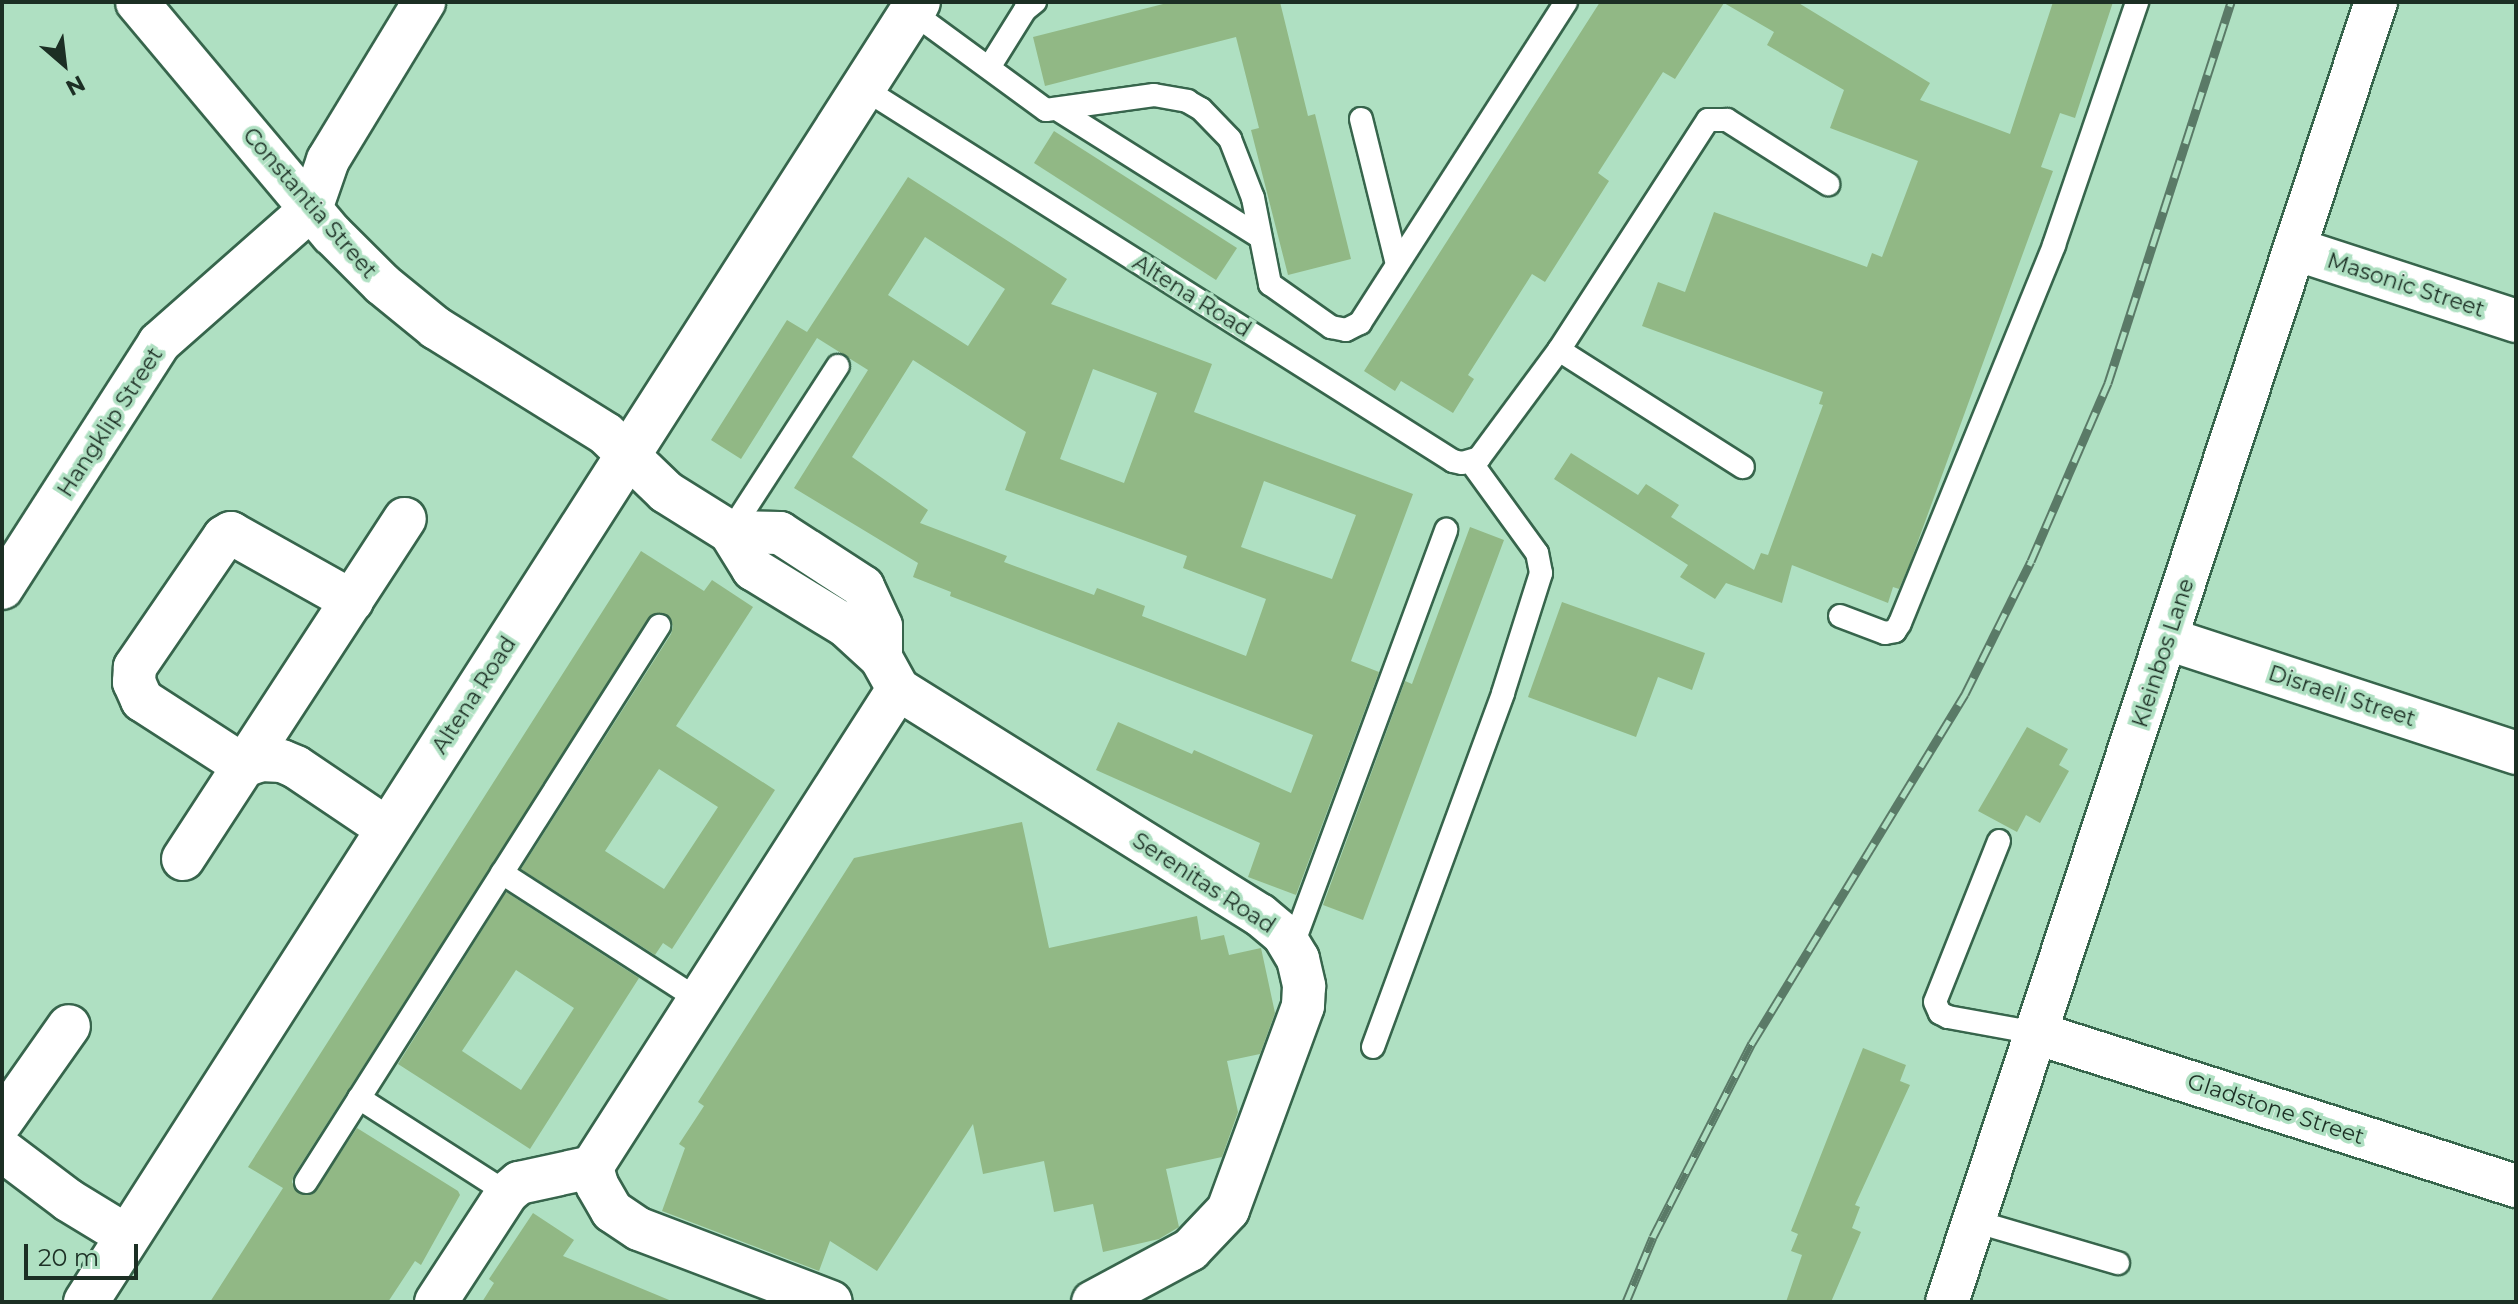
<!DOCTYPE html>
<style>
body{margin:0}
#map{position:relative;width:2518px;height:1304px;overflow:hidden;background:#afe0c2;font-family:Montserrat,sans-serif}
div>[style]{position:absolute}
.building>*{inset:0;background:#91b885}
.roads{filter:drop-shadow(2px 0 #37654c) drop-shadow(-2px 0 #37654c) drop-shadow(0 2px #37654c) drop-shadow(0 -2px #37654c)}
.service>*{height:22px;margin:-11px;padding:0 11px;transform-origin:11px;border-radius:11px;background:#fff}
.minor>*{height:42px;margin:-21px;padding:0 21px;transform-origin:21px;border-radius:21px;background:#fff}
.tertiary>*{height:44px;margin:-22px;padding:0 22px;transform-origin:22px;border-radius:22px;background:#fff}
.rail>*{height:9px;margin-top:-4.5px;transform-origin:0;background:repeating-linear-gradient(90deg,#afe0c2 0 18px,#5a7a67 0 36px);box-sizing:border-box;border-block:2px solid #5a7a67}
span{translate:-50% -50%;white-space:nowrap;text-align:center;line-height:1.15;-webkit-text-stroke:7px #afe0c2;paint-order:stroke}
.street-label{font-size:22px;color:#1c2f24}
.frame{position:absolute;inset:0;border:4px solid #1c2f24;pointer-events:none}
.north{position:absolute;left:24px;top:24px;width:80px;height:80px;-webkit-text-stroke:6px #afe0c2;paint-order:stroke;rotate:152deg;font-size:22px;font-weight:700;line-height:32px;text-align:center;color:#1c2f24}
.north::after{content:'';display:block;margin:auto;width:28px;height:36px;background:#1c2f24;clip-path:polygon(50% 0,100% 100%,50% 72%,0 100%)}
.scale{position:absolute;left:24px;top:1244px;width:114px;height:36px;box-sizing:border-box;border:4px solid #1c2f24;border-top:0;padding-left:10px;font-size:24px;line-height:28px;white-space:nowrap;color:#1c2f24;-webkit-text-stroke:6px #afe0c2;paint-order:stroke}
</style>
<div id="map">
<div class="building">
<div style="clip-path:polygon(1171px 2px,1280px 2px,1308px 116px,1315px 114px,1351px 259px,1288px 275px,1251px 130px,1259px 128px,1236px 37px,1045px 86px,1033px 37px)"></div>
<div style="clip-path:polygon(1600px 2px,1797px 2px,1930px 83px,1920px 100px,2010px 134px,2053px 2px,2113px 2px,2075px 118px,2060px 113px,2041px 167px,2053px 171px,1910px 563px,1899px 589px,1893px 587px,1888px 603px,1774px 558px,1792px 565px,1782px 603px,1726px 583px,1715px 599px,1680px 577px,1688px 565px,1554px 479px,1571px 453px,1638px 495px,1646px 484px,1679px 505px,1671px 517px,1754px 570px,1761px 553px,1768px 555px,1823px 405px,1819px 404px,1823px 392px,1642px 326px,1658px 282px,1685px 292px,1714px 212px,1867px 267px,1872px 253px,1882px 257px,1918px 161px,1830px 128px,1844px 90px,1767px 45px,1774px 32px,1724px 3px,1675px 79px,1663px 72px,1598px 173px,1609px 181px,1545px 282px,1532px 274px,1468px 375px,1474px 379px,1453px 413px,1401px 381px,1395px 391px,1364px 371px)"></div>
<div style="clip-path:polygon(1054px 131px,1237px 248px,1216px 280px,1034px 163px)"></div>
<div style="clip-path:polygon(evenodd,908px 177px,1067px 279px,1051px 304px,1212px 364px,1194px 412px,1413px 494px,1351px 661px,1379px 672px,1296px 895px,1248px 877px,1260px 843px,1096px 770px,1118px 722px,1192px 754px,1194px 750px,1291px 793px,1313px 735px,950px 596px,951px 592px,913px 577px,918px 563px,794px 488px,868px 370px,817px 338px,741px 459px,711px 440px,787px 320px,807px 332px,908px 177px,925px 237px,1005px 289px,968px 346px,888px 295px,925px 237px,908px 177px,913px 360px,1026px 432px,1005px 490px,1187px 556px,1183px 568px,1266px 599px,1246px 656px,1142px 616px,1145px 606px,1097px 588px,1094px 595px,1004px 562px,1007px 556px,920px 523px,928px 510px,852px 457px,913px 360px,908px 177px,1093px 369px,1157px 393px,1124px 483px,1060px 459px,1093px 369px,908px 177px,1264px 481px,1356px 515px,1332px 579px,1241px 547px,1264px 481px)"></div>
<div style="clip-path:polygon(1470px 527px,1504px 540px,1363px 920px,1323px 905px,1405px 681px,1412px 684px)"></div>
<div style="clip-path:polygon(evenodd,641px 551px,704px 591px,712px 580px,753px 607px,676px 726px,775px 790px,672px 949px,663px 943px,655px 955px,521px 869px,671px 634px,673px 626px,667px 615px,652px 614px,294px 1175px,292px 1182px,298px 1193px,313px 1194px,357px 1128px,458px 1191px,460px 1195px,421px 1265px,415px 1261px,388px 1302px,210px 1302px,283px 1188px,248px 1167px,641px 551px,659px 769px,718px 807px,664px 889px,605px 851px,659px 769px)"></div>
<div style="clip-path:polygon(1562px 602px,1705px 653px,1692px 690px,1658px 677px,1636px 737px,1528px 697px)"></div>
<div style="clip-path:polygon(2027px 727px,2068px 749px,2059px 765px,2069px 771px,2040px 823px,2026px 815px,2017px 832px,1978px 811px)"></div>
<div style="clip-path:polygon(1022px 822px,1049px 948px,1197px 916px,1201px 940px,1224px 935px,1229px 955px,1261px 948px,1275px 1013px,1260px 1054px,1227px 1061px,1238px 1112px,1222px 1157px,1166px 1169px,1179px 1227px,1159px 1239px,1103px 1252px,1093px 1204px,1054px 1212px,1044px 1161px,983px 1174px,973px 1124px,877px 1271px,830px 1241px,819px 1271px,662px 1211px,685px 1148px,679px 1144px,704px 1106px,698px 1102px,854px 858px)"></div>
<div style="clip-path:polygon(evenodd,506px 892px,639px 978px,530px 1149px,398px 1064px,506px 892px,516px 970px,574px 1008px,521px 1090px,462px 1051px,516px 970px)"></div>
<div style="clip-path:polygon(1863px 1048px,1906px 1065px,1900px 1081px,1910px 1085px,1855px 1205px,1860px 1207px,1852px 1228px,1861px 1232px,1831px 1302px,1786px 1302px,1802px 1255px,1791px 1251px,1798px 1234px,1791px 1231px)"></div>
<div style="clip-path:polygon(533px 1213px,574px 1240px,563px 1256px,674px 1302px,482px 1302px,494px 1283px,489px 1279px)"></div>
</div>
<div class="roads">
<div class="service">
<div style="left:912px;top:12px;width:166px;rotate:36.2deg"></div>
<div style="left:1046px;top:110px;width:109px;rotate:-7.9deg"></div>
<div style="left:1154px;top:95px;width:34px;rotate:10deg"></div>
<div style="left:1187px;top:101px;width:16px;rotate:30deg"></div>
<div style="left:1201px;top:109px;width:42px;rotate:46deg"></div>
<div style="left:1230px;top:139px;width:63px;rotate:68.7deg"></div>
<div style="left:1253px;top:198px;width:88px;rotate:78.8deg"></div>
<div style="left:1270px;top:284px;width:75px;rotate:35.2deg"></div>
<div style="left:1331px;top:327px;width:15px;rotate:11deg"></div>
<div style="left:1346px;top:330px;width:16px;rotate:-27deg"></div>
<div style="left:1360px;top:323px;width:381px;rotate:-57.3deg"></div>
<div style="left:990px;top:66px;width:66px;rotate:-58deg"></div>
<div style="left:1025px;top:10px;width:13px;rotate:-39deg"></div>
<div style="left:863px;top:88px;width:698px;rotate:32.3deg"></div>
<div style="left:1453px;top:461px;width:9px;rotate:13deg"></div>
<div style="left:1462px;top:463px;width:18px;rotate:-16deg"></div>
<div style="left:1479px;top:458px;width:134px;rotate:-53.5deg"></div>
<div style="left:1559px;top:350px;width:274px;rotate:-57.1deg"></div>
<div style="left:1708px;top:120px;width:19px"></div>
<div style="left:1727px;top:120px;width:120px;rotate:32.4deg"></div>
<div style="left:1060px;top:111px;width:236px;rotate:32.2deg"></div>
<div style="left:1361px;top:119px;width:149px;rotate:76.1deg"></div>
<div style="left:1559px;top:350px;width:218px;rotate:32.5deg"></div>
<div style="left:730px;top:532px;width:198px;rotate:-57deg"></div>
<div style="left:1840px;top:616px;width:48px;rotate:20.7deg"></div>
<div style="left:1885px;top:633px;width:10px;rotate:-11deg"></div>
<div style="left:1895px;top:631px;width:9px;rotate:-58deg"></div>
<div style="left:1900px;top:623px;width:408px;rotate:-67.8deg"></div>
<div style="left:2054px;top:245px;width:257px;rotate:-71.1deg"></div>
<div style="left:1999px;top:841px;width:173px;rotate:111.7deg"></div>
<div style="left:1935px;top:1002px;width:12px;rotate:66deg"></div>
<div style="left:1940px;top:1013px;width:9px;rotate:27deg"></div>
<div style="left:1948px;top:1017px;width:89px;rotate:10.3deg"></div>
<div style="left:502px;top:873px;width:234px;rotate:32.8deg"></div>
<div style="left:1292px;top:947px;width:445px;rotate:-69.7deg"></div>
<div style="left:1373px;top:1047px;width:377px;rotate:-69.8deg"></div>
<div style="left:1503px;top:693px;width:126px;rotate:-72.4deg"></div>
<div style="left:1541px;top:573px;width:20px;rotate:-101deg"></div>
<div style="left:1537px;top:553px;width:112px;rotate:-126deg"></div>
<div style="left:359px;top:1098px;width:176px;rotate:32.7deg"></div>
<div style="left:306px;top:1182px;width:659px;rotate:-57.59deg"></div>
<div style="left:1974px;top:1221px;width:150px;rotate:16.3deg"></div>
</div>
<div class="minor">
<div style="left:137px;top:2px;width:303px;rotate:50deg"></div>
<div style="left:332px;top:234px;width:71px;rotate:45deg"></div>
<div style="left:382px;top:284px;width:70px;rotate:39.2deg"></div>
<div style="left:436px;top:328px;width:200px;rotate:31.9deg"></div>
<div style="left:606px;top:434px;width:83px;rotate:44deg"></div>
<div style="left:666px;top:492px;width:75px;rotate:32deg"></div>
<div style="left:730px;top:532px;width:44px;rotate:58.1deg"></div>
<div style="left:753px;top:569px;width:109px;rotate:31.5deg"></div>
<div style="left:846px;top:626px;width:47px;rotate:42.4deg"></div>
<div style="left:881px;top:658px;width:35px;rotate:61deg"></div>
<div style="left:898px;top:689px;width:568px;rotate:122.63deg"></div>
<div style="left:592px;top:1167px;width:19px;rotate:74deg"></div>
<div style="left:597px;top:1185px;width:30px;rotate:60deg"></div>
<div style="left:612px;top:1211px;width:32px;rotate:34deg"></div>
<div style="left:639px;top:1229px;width:205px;rotate:20.8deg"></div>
<div style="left:2295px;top:249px;width:232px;rotate:18deg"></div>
<div style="left:730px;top:532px;width:50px;rotate:1.1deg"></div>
<div style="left:780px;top:533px;width:99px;rotate:33deg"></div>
<div style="left:863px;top:587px;width:43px;rotate:65.2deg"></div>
<div style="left:881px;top:626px;width:32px;rotate:90deg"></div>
<div style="left:2px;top:588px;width:291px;rotate:-57.3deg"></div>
<div style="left:159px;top:343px;width:203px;rotate:-41.4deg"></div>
<div style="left:311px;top:209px;width:52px;rotate:-70.9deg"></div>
<div style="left:328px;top:160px;width:185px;rotate:-58.7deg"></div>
<div style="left:352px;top:601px;width:139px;rotate:-150.7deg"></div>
<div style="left:231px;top:533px;width:8px;rotate:150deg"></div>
<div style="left:224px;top:537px;width:158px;rotate:124.4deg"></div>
<div style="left:135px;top:667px;width:15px;rotate:94deg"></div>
<div style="left:134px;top:682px;width:20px;rotate:66deg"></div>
<div style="left:142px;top:700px;width:121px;rotate:32.9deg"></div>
<div style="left:244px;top:766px;width:18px;rotate:-19deg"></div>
<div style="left:261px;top:760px;width:21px;rotate:3deg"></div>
<div style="left:282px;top:761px;width:15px;rotate:23deg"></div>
<div style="left:296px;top:767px;width:111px;rotate:34deg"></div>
<div style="left:2168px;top:639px;width:366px;rotate:18.1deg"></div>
<div style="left:898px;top:689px;width:427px;rotate:32deg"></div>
<div style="left:1260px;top:915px;width:30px;rotate:40deg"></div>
<div style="left:1283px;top:934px;width:29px;rotate:59deg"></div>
<div style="left:1298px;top:959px;width:28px;rotate:77deg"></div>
<div style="left:1304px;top:986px;width:20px;rotate:93deg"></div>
<div style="left:1303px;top:1006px;width:217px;rotate:110.2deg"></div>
<div style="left:1228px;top:1210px;width:55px;rotate:133.5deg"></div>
<div style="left:1190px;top:1250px;width:110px;rotate:151.8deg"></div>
<div style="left:183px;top:859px;width:406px;rotate:-56.9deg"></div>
<div style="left:2036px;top:1033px;width:504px;rotate:17.68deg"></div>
<div style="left:2px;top:1121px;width:116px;rotate:-54.8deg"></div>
<div style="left:2px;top:1150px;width:83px;rotate:37.1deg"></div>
<div style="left:68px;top:1200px;width:69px;rotate:31.4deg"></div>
<div style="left:436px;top:1302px;width:130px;rotate:-56.9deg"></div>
<div style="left:507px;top:1193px;width:16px;rotate:-40deg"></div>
<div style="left:519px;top:1183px;width:75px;rotate:-12.4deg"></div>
<div style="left:1947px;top:1302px;width:1369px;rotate:-71.74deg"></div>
</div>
<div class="tertiary">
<div style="left:86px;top:1302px;width:1543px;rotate:-57.38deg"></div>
</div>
</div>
<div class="rail">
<div style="left:1626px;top:1302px;width:70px;rotate:-67.4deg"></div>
<div style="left:1653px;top:1237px;width:218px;rotate:-63deg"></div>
<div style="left:1752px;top:1043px;width:409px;rotate:-58.6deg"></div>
<div style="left:1965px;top:694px;width:148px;rotate:-63.6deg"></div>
<div style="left:2031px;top:561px;width:194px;rotate:-66.6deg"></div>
<div style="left:2108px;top:383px;width:400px;rotate:-72.1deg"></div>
</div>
<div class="street-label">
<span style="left:310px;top:203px;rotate:49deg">Constantia Street</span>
<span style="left:2406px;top:285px;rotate:18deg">Masonic Street</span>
<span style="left:1192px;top:296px;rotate:32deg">Altena Road</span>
<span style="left:110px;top:422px;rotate:-57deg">Hangklip Street</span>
<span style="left:2163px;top:653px;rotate:-72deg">Kleinbos Lane</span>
<span style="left:474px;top:695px;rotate:-57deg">Altena Road</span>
<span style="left:2342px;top:696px;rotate:18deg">Disraeli Street</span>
<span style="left:1204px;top:883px;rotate:33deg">Serenitas Road</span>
<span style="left:2276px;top:1109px;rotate:18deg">Gladstone Street</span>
</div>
<div class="frame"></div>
<div class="north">N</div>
<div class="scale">20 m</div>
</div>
